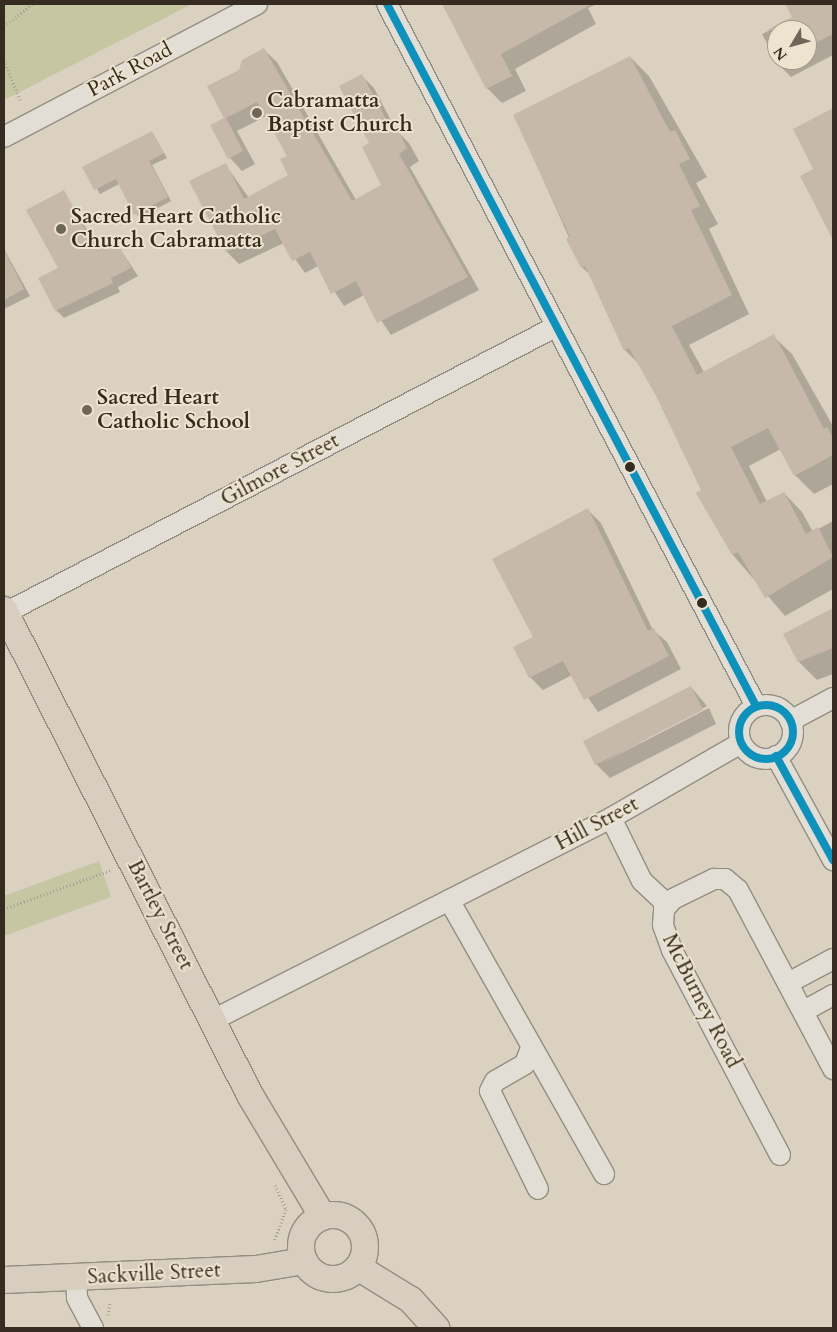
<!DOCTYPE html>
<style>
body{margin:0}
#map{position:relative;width:837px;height:1332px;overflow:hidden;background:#dad1c0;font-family:Cardo,serif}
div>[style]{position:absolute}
.green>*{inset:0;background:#c6c6a3}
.shadow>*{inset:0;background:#0003}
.building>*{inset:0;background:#c7b9aa}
.path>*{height:3px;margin-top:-1.5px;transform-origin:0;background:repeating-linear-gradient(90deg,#a4a199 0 1px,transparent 0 3.5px)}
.roads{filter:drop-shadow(1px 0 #938d82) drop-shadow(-1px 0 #938d82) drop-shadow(0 1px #938d82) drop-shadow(0 -1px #938d82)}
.minor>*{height:20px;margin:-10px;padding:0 10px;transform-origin:10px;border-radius:10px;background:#e2ded5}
.minor>.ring{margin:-10px;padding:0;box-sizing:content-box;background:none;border:20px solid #e2ded5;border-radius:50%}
.major>*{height:26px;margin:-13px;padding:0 13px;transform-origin:13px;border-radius:13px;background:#d7cec0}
.major>.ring{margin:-13px;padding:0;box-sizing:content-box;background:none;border:26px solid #d7cec0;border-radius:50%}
.bus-1>*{height:8px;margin:-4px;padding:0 4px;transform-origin:4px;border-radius:4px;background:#0e92bc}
.bus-1>.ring{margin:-4px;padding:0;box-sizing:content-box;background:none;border:8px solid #0e92bc;border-radius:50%}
.dots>*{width:14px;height:14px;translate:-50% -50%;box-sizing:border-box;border:2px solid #ede4cf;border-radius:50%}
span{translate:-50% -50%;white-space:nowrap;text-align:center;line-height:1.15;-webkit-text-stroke:4px #ede4cf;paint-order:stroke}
.street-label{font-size:21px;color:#362b21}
.poi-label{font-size:21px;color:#362b21;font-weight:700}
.left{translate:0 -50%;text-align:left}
.frame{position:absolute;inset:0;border:5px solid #362b21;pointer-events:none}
.north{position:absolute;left:767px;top:20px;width:50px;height:50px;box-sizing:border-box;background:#ede4cf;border:1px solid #a49a89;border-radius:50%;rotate:233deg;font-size:14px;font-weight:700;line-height:20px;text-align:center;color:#362b21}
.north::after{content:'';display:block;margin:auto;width:18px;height:22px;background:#6f6559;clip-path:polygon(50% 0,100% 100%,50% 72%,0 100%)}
</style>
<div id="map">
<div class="green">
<div style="clip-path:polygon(4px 4px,192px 4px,4px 100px)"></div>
<div style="clip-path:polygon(99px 861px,111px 897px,4px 936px,4px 896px)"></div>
</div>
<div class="shadow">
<div style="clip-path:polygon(444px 4px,597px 4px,588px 8px,596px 24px,515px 69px,526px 91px,502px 103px,487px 88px)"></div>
<div style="clip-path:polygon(evenodd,786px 4px,833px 4px,833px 55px,791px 77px,777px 63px,762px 34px,794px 18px,786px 4px,777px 30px,807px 30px,807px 60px,777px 60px,777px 30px)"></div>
<div style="clip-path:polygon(264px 50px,277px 62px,356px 200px,383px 186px,370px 144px,362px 76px,374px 88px,396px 130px,409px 143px,419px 161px,410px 167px,479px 290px,391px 335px,364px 295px,344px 306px,318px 266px,305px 273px,284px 243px,239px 264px,227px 252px,225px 164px,249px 198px,290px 176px,288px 157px,266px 116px,237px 131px,255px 164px,242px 171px,230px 158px,225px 118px,240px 70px)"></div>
<div style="clip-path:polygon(630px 57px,649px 76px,707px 177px,696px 183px,718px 224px,709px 229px,749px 314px,689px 345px,704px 372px,773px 336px,792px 354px,833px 426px,833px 484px,814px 494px,795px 475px,781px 449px,749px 466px,767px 502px,784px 493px,802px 512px,813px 532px,833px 521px,833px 589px,785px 616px,733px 555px,697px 494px,703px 491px,657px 396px,640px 365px,625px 350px,590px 275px,582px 267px,515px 116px)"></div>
<div style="clip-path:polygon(833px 109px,833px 237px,801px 177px,815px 169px,794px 130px)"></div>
<div style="clip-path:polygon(152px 132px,167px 158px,152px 165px,171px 201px,139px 218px,119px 184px,100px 194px,84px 168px)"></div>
<div style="clip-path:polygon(64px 192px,98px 248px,114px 240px,138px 276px,118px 287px,120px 292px,64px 318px,56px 310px)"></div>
<div style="clip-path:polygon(4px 249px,30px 296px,4px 309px)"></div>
<div style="clip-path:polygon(588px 510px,601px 523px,653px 630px,667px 642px,681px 669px,598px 712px,572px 675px,543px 690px,530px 677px,535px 638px)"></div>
<div style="clip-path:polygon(833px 610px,833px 674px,817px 680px,799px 662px,785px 635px)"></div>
<div style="clip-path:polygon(691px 687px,707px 706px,600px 764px,709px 708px,716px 724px,610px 778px,596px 764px,585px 741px)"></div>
</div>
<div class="building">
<div style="clip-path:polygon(442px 4px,592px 4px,501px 54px,512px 76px,486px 89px)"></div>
<div style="clip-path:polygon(785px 4px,833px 4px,833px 34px,807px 47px,807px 30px,767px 30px,792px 17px)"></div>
<div style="clip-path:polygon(264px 48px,352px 201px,381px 185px,362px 147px,369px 143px,339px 86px,362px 74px,388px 123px,397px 129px,407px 148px,399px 154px,468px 277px,377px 323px,356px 281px,331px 294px,310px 252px,292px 261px,275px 229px,226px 252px,189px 181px,226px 163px,244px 199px,288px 175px,280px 159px,287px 156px,257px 102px,226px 118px,243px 151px,228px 159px,210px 125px,224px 118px,207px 86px,239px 70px,242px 60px)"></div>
<div style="clip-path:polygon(630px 56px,670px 132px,675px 130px,690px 159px,679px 164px,700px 206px,691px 210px,732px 295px,672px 326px,697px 375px,774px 334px,824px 429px,827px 427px,833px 438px,833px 455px,794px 476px,768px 428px,731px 447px,760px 504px,784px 492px,806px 534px,818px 527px,833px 557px,765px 598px,738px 552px,732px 555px,696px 493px,701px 490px,656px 396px,629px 348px,624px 351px,585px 266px,581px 268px,566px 239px,570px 237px,513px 115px)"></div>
<div style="clip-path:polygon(833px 108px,833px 240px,800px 176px,813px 169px,793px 129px)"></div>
<div style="clip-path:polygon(152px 131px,164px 153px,149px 161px,168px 197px,134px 215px,116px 179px,94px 190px,82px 167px)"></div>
<div style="clip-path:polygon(64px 190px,95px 248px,115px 238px,131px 268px,111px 278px,113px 283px,55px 311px,38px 278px,58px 268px,26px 210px)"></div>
<div style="clip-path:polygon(4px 250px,24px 289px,4px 300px)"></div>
<div style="clip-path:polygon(588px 508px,648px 631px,654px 628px,669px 656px,584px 700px,563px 661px,529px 678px,513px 647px,533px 637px,492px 559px)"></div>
<div style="clip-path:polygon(833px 608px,833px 648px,798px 662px,783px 634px)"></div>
<div style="clip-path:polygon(691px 686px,703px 710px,595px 765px,583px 741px)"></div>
</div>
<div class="path">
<div style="left:4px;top:26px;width:36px;rotate:-38deg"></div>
<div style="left:4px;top:60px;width:43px;rotate:68.2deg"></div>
<div style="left:4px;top:909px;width:114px;rotate:-20deg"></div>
<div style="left:275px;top:1185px;width:26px;rotate:65deg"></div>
<div style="left:286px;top:1209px;width:33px;rotate:110deg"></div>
<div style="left:108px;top:1315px;width:13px;rotate:-81deg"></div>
</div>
<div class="roads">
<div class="minor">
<div style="left:387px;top:4px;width:793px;rotate:62.27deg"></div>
<div style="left:4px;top:137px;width:286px;rotate:-27.7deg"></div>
<div style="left:5px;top:613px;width:620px;rotate:-27.47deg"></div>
<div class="ring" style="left:739px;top:705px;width:34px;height:34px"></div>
<div style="left:790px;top:721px;width:49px;rotate:-28.1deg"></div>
<div style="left:776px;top:756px;width:119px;rotate:61.3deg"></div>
<div style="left:611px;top:818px;width:70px;rotate:63.8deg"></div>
<div style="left:642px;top:881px;width:35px;rotate:43deg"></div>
<div style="left:449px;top:900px;width:315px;rotate:60.5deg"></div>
<div style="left:790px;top:982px;width:49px;rotate:-28.1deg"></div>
<div style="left:804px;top:1011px;width:33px;rotate:-29deg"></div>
<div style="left:213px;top:1020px;width:446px;rotate:-26.9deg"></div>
<div style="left:611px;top:818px;width:150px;rotate:-30deg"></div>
<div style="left:531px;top:1048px;width:17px;rotate:111deg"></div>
<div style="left:525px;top:1064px;width:34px;rotate:150deg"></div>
<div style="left:495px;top:1081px;width:11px;rotate:117deg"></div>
<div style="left:490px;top:1091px;width:109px;rotate:63.9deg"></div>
<div style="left:780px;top:1155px;width:232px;rotate:-117.8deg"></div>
<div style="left:672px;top:950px;width:27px;rotate:-110deg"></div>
<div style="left:663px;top:925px;width:16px;rotate:-86deg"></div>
<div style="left:664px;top:909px;width:13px;rotate:-48deg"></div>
<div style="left:673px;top:899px;width:46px;rotate:-26deg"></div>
<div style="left:714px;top:879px;width:11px"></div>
<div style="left:725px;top:879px;width:17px;rotate:40deg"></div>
<div style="left:738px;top:890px;width:203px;rotate:62deg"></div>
<div style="left:76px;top:1277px;width:21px;rotate:87deg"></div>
<div style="left:77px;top:1298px;width:34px;rotate:62deg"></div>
</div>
<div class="major">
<div style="left:4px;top:610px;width:544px;rotate:63.11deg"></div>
<div style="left:250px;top:1095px;width:142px;rotate:59.1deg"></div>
<div class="ring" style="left:301px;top:1215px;width:38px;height:38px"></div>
<div style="left:359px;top:1268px;width:61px;rotate:31.6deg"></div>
<div style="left:411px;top:1300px;width:38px;rotate:48deg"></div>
<div style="left:4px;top:1280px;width:252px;rotate:-2.5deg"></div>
<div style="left:256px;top:1269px;width:49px;rotate:-9.5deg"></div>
</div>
</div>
<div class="bus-1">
<div style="left:387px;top:4px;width:793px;rotate:62.27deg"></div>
<div class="ring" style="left:739px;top:705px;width:46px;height:46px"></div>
<div style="left:776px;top:756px;width:119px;rotate:61.3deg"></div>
</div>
<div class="dots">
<div style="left:257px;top:113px;background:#6f6559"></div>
<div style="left:61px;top:229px;background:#6f6559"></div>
<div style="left:87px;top:410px;background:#6f6559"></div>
<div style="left:630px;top:467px;background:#362b21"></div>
<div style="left:702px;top:603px;background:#362b21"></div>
</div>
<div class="street-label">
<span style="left:130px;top:70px;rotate:-28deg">Park Road</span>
<span style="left:280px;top:470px;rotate:-28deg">Gilmore Street</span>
<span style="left:597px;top:824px;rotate:-28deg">Hill Street</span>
<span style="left:160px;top:915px;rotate:63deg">Bartley Street</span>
<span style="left:701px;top:1001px;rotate:63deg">McBurney Road</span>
<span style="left:154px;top:1274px;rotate:-3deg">Sackville Street</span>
</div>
<div class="poi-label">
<span class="left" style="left:267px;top:113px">Cabramatta<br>Baptist Church</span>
<span class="left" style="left:71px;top:229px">Sacred Heart Catholic<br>Church Cabramatta</span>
<span class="left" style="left:97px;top:410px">Sacred Heart<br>Catholic School</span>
</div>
<div class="frame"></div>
<div class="north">N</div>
</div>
